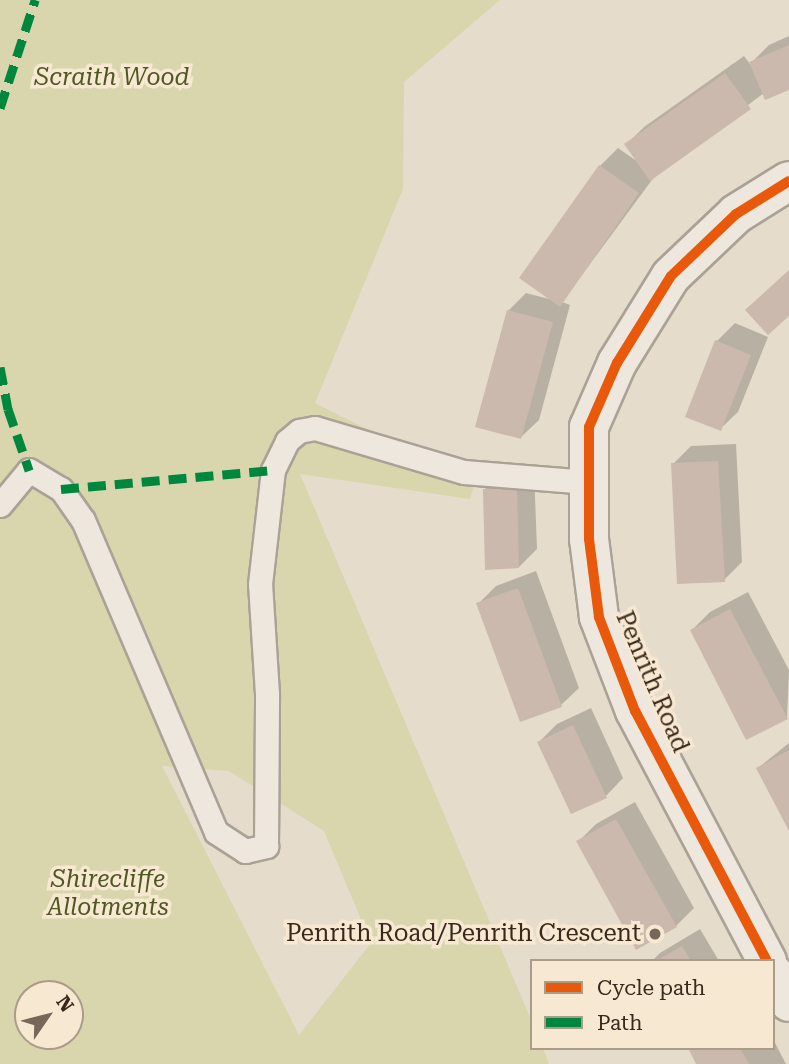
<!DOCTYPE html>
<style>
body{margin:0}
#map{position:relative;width:789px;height:1064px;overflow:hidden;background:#e6dccc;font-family:"Roboto Serif",serif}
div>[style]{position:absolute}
.green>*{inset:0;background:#d9d5ad}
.shadow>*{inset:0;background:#0003}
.building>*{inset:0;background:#cab9ac}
.roads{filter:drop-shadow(2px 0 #aba195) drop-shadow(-2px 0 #aba195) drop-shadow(0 2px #aba195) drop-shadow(0 -2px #aba195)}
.lane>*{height:23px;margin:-11.5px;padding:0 11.5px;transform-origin:11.5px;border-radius:11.5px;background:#eee7de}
.street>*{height:38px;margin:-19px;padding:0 19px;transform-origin:19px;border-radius:19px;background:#eee7de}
.quiet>*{height:9px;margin-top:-4.5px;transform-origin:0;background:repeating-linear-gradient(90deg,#00873e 0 18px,transparent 0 27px)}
.cycleway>*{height:10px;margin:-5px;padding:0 5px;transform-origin:5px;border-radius:5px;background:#e8590c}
.dots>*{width:19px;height:19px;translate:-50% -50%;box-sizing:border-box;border:4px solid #f7e8d1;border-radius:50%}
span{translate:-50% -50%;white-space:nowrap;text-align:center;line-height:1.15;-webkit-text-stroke:7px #f7e8d1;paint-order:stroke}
.park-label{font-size:24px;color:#4f5822;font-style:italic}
.street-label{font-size:24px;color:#3a281d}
.poi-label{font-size:24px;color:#3a281d}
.right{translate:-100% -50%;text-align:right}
.legend{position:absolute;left:530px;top:959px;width:245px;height:91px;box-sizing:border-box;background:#f7e8d1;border:2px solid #ab9b89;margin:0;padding:9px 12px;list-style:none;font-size:21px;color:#3a281d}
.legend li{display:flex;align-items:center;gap:14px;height:35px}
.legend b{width:35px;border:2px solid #ab9b89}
.north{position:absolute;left:14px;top:980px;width:70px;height:70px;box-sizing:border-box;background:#f7e8d1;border:2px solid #ab9b89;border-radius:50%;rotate:55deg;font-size:19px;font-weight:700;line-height:28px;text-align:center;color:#3a281d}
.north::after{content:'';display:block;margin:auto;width:24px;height:32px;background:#76675a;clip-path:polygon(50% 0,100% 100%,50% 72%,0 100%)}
</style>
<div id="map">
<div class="green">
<div style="clip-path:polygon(evenodd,0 0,500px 0,404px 82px,403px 189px,315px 403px,475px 483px,470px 499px,300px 474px,532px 1022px,532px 1048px,543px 1048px,549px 1064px,0 1064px,0 0,162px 766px,229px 771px,324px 831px,371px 943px,299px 1035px,162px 766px,0 0,28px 994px,70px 994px,70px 1036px,28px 1036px,28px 994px)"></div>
</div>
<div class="shadow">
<div style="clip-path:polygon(789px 36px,789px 88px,764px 93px,657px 173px,562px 302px,570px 305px,539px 420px,521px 437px,508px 311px,526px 293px,553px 300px,522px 277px,600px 166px,618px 148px,638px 162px,626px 145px,644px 127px,744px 56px,750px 64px,769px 45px)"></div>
<div style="clip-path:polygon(735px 323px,768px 337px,738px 412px,720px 429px,717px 341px)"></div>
<div style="clip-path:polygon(736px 444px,742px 562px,724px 580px,673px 464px,691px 446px)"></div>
<div style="clip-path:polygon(534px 471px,537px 549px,519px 567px,484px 490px,502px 472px)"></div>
<div style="clip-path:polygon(536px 571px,579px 688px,561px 705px,478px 604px,496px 586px)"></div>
<div style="clip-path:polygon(748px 592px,789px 670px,787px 717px,692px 630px,710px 612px)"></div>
<div style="clip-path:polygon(591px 708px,623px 778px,606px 796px,539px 742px,557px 724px)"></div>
<div style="clip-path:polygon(789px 743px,789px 828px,758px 768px)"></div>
<div style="clip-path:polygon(635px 802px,694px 908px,676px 926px,578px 842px,596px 824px)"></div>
<div style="clip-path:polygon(700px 929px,719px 961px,652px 961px,660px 953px)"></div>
<div style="clip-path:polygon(773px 1039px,786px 1064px,698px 1064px,690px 1048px,773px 1048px)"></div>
</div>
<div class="building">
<div style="clip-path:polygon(789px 45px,789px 90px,765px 100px,749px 62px)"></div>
<div style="clip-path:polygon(725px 73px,751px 109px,650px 181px,624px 144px)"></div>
<div style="clip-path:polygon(599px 165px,639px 193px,560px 307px,519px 278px)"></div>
<div style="clip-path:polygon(789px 270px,789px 316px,768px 335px,745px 310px)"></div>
<div style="clip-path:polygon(507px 310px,553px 322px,521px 439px,475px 427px)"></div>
<div style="clip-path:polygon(715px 340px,751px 355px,721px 431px,685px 417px)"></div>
<div style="clip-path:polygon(718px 461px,725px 582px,677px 584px,671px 463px)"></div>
<div style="clip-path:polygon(517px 488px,519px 568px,485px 570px,483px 489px)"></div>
<div style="clip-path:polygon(518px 588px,562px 707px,520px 722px,476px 603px)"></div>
<div style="clip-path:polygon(730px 609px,788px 719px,746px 740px,690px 630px)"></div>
<div style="clip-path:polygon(573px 725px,607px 798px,571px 814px,537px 742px)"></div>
<div style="clip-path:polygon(789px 750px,789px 831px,756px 768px)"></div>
<div style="clip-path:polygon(616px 819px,677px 927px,636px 950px,576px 841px)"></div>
<div style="clip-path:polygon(682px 946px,691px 961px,656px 961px)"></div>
<div style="clip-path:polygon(688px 1048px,740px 1048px,749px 1064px,696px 1064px)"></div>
</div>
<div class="roads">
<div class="lane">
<div style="left:0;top:505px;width:45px;rotate:-50.4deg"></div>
<div style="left:29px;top:470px;width:37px;rotate:31deg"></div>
<div style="left:61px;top:489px;width:38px;rotate:55deg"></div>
<div style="left:83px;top:520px;width:339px;rotate:66.9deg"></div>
<div style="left:216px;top:832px;width:35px;rotate:33deg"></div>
<div style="left:245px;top:851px;width:22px;rotate:-13deg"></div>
<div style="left:266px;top:846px;width:152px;rotate:-89.6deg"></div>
<div style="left:267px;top:694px;width:110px;rotate:-93.6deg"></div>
<div style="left:260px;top:584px;width:115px;rotate:-83.5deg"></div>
<div style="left:273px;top:470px;width:32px;rotate:-64deg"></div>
<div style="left:287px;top:441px;width:16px;rotate:-40deg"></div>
<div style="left:299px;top:431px;width:16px;rotate:-11deg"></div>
<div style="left:315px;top:428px;width:155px;rotate:16.5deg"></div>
<div style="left:464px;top:472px;width:124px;rotate:4.6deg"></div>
</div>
<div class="street">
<div style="left:767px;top:961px;width:283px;rotate:-117.8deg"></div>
<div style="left:635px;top:711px;width:101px;rotate:-111deg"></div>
<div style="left:599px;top:617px;width:79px;rotate:-97.3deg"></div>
<div style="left:589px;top:539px;width:112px;rotate:-90deg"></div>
<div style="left:589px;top:427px;width:70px;rotate:-66.4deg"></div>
<div style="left:617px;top:363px;width:102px;rotate:-58.2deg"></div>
<div style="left:671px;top:276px;width:90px;rotate:-43.6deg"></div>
<div style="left:736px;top:214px;width:62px;rotate:-31.9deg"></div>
<div style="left:773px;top:973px;width:33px;rotate:61deg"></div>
</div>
</div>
<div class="quiet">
<div style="left:0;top:108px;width:114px;rotate:-72deg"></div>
<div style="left:0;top:367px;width:43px;rotate:79.2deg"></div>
<div style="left:8px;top:409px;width:65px;rotate:71deg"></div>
<div style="left:61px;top:489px;width:213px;rotate:-5.1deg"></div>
</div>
<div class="cycleway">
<div style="left:767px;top:961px;width:283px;rotate:-117.8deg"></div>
<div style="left:635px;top:711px;width:101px;rotate:-111deg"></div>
<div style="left:599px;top:617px;width:79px;rotate:-97.3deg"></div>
<div style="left:589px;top:539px;width:112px;rotate:-90deg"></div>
<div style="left:589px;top:427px;width:70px;rotate:-66.4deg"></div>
<div style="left:617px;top:363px;width:102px;rotate:-58.2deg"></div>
<div style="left:671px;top:276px;width:90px;rotate:-43.6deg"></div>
<div style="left:736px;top:214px;width:62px;rotate:-31.9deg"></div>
</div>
<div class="dots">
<div style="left:655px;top:934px;background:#76675a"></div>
</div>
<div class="park-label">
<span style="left:112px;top:78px">Scraith Wood</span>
<span style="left:108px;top:894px">Shirecliffe<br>Allotments</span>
</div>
<div class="street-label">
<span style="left:652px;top:682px;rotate:67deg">Penrith Road</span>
</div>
<div class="poi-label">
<span class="right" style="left:641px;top:934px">Penrith Road/Penrith Crescent</span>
</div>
<ul class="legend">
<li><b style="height:9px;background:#e8590c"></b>Cycle path</li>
<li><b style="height:9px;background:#00873e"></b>Path</li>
</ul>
<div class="north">N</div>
</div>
